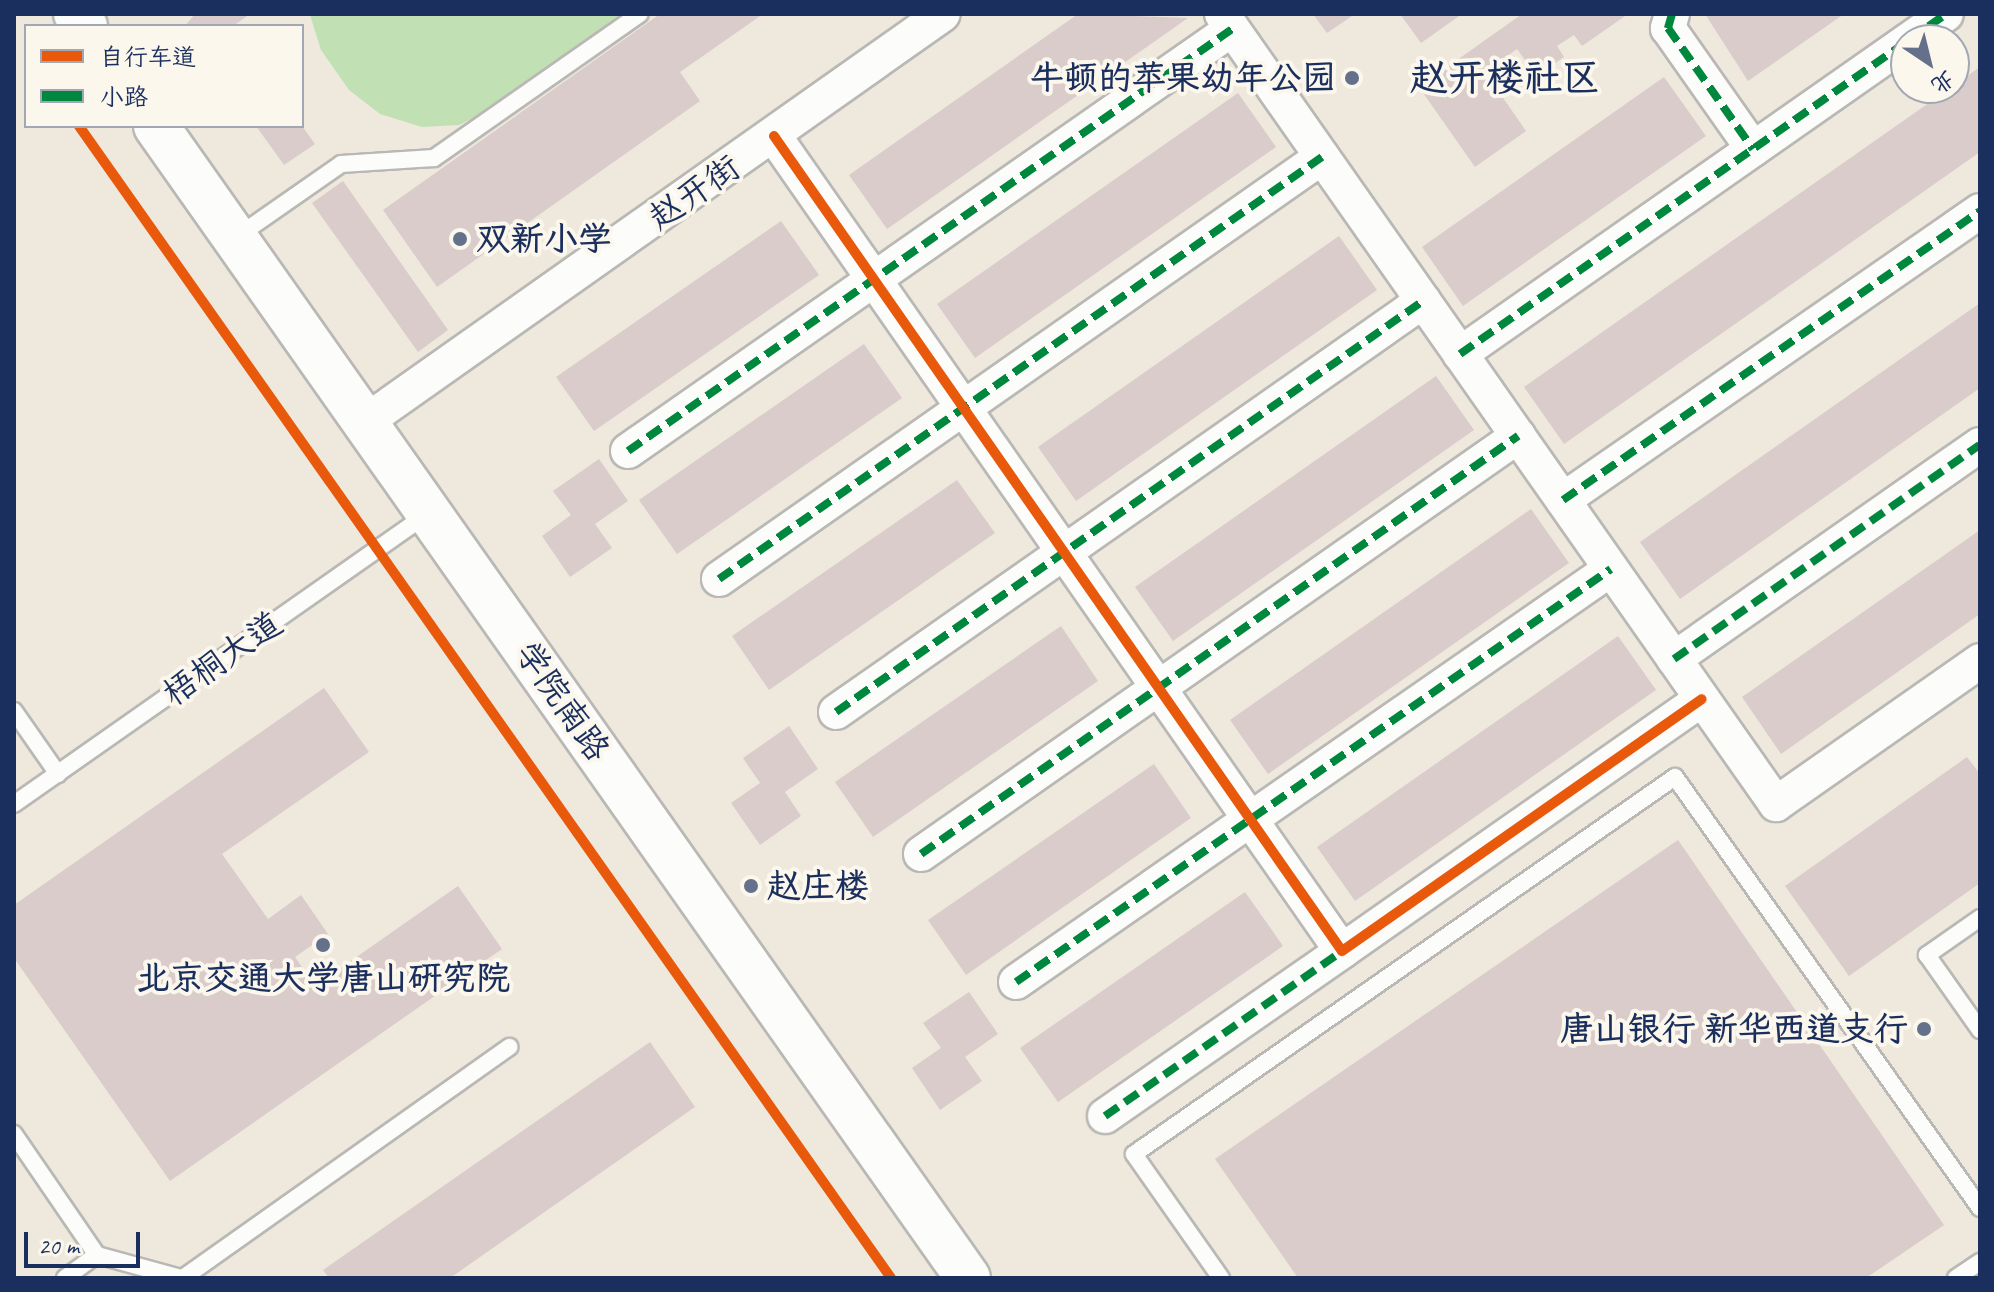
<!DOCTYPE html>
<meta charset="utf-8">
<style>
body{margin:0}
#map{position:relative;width:1994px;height:1292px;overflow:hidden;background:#eee8dd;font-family:Caveat,"LXGW WenKai TC",sans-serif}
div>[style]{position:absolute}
.green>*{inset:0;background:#c1e1b4}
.building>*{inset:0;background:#dacccb}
.roads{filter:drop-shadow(2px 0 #b9b8b5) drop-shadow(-2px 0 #b9b8b5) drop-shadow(0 2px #b9b8b5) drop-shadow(0 -2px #b9b8b5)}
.service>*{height:16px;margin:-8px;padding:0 8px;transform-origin:8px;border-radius:8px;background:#fcfcfa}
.minor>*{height:34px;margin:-17px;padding:0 17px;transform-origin:17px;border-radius:17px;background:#fcfcfa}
.primary>*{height:44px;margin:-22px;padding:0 22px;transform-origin:22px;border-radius:22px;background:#fcfcfa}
.quiet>*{height:8px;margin-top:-4px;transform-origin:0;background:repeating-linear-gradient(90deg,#00873e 0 16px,transparent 0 24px)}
.cycleway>*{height:10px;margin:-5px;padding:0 5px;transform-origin:5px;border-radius:5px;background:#e8590c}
.dots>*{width:22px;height:22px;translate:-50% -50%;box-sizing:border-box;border:4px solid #fbf7ec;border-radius:50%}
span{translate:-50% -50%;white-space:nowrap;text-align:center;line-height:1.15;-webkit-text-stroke:8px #fbf7ec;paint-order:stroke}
.poi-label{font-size:34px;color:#1b2f5e;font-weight:700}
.right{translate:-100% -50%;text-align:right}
.left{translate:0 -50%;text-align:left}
.street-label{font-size:34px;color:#1b2f5e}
.quarter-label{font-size:38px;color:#1b2f5e;font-weight:700}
.frame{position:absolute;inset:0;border:16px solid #1b2f5e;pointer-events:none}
.legend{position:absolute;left:24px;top:24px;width:280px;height:104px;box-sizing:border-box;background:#fbf7ec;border:2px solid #a1a7b3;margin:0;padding:10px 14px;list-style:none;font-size:24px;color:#1b2f5e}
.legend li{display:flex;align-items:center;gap:16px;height:40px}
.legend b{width:40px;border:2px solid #a1a7b3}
.north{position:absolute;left:1890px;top:24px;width:80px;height:80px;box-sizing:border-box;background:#fbf7ec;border:2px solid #a1a7b3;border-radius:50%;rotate:145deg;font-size:22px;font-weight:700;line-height:32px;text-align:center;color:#1b2f5e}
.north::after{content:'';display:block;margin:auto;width:28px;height:36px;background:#65708a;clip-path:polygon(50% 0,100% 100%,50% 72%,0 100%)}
.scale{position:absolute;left:24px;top:1232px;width:116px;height:36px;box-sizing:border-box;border:4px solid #1b2f5e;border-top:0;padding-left:10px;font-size:24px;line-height:28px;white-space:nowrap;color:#1b2f5e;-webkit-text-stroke:6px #fbf7ec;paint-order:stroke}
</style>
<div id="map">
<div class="green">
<div style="clip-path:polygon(631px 14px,509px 100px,459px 125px,422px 127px,380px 114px,349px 90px,321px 50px,310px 15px)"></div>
</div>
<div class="building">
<div style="clip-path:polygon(195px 14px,250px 14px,233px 26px,185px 26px)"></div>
<div style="clip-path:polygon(660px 14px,763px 14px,680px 72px,700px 101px,437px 287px,383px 210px)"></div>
<div style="clip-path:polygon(1078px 14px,1188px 18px,887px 229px,849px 175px)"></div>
<div style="clip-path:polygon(1313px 14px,1355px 14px,1327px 33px)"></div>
<div style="clip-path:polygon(1400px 14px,1462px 14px,1421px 43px)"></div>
<div style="clip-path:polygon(1522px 14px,1628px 14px,1582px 46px,1574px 35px,1557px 46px,1564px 57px,1537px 76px,1517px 49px,1485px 72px,1526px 131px,1475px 167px,1419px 87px)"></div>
<div style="clip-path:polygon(1705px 14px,1844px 14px,1748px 81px)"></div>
<div style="clip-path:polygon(1980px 67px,1980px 152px,1564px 444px,1524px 387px)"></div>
<div style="clip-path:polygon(1664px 77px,1706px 136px,1463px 306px,1422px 247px)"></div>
<div style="clip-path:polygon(1238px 93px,1276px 147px,975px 358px,937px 304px)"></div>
<div style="clip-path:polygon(256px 126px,302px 126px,315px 144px,284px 165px)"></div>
<div style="clip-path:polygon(343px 181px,448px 330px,418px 352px,312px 203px)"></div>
<div style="clip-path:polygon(781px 221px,819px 275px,594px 431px,556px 377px)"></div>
<div style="clip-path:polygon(1339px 236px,1377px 290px,1076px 501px,1038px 447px)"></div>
<div style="clip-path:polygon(1980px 303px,1980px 388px,1680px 599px,1640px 542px)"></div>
<div style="clip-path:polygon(864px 344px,902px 398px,677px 554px,639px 500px)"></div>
<div style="clip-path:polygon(1436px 376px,1474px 430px,1173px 641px,1135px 587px)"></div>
<div style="clip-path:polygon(599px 459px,628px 501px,595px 524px,612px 548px,570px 577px,542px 536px,571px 515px,553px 491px)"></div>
<div style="clip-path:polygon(957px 480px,995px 533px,769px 690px,732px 636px)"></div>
<div style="clip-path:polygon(1531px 509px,1569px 563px,1268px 774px,1230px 720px)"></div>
<div style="clip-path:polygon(1980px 530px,1980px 614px,1781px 754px,1742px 697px)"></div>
<div style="clip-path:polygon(1061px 626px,1098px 681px,873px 837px,835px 782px)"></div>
<div style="clip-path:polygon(1618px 636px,1656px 690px,1355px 901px,1317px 847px)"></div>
<div style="clip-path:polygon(324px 688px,369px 752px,222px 854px,268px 919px,301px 895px,328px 934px,295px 957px,315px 986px,458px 886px,502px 949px,170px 1181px,14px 958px,14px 905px)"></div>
<div style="clip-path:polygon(789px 726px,818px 769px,785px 792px,801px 816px,760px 845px,731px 803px,760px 783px,743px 758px)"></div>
<div style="clip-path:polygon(1967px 757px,1980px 774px,1980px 883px,1849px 976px,1785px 886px)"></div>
<div style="clip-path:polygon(1154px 764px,1191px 818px,966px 975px,928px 920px)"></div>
<div style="clip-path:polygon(1678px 840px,1944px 1225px,1866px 1278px,1298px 1278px,1215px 1159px)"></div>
<div style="clip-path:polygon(1245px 892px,1283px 946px,1058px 1102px,1020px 1048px)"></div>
<div style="clip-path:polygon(969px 992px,998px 1034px,965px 1057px,982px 1081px,940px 1110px,912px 1068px,941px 1048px,923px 1023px)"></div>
<div style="clip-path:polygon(650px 1042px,695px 1107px,450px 1278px,329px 1278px,323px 1270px)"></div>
</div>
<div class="roads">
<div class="service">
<div style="left:235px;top:238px;width:129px;rotate:-34.9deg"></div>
<div style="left:341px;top:164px;width:93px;rotate:-3.7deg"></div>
<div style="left:434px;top:158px;width:251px;rotate:-35deg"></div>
<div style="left:14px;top:711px;width:77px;rotate:55.1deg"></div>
<div style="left:14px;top:804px;width:503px;rotate:-35.05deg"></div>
<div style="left:1980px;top:918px;width:65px;rotate:145.1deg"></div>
<div style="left:1927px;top:955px;width:92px;rotate:54.8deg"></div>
<div style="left:14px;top:1134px;width:147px;rotate:55.6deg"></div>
<div style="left:97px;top:1255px;width:87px;rotate:15.3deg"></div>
<div style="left:65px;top:1278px;width:39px;rotate:-36deg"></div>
<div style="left:183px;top:1278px;width:400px;rotate:-35.3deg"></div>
<div style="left:1221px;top:1278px;width:151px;rotate:-125.1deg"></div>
<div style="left:1134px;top:1154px;width:659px;rotate:-34.87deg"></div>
<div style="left:1675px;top:777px;width:528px;rotate:54.71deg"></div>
<div style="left:1956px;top:1278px;width:29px;rotate:-34deg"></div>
</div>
<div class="minor">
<div style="left:1222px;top:14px;width:965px;rotate:54.96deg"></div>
<div style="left:1776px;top:804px;width:249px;rotate:-35deg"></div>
<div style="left:1672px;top:14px;width:15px;rotate:106deg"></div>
<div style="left:1668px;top:28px;width:148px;rotate:54.9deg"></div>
<div style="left:1909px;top:40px;width:45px;rotate:-35.1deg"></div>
<div style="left:774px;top:136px;width:993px;rotate:55.13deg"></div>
<div style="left:1342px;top:951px;width:439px;rotate:-35deg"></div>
<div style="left:1460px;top:354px;width:544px;rotate:-34.97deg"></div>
<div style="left:365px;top:422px;width:707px;rotate:-35.22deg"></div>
<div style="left:628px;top:451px;width:737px;rotate:-34.94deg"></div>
<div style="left:1563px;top:500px;width:507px;rotate:-34.72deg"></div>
<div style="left:719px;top:579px;width:736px;rotate:-34.99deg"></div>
<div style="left:1674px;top:659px;width:373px;rotate:-35deg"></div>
<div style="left:836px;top:712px;width:717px;rotate:-35deg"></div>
<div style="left:921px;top:854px;width:729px;rotate:-35deg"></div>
<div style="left:1016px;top:982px;width:724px;rotate:-34.77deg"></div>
<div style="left:1105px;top:1116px;width:289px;rotate:-34.8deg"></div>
</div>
<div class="primary">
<div style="left:76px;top:14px;width:15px;rotate:53deg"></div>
<div style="left:156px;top:126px;width:1409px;rotate:54.82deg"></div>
</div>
</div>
<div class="quiet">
<div style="left:1672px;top:14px;width:15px;rotate:106deg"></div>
<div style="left:1668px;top:28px;width:148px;rotate:54.9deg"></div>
<div style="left:1909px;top:40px;width:45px;rotate:-35.1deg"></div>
<div style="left:1460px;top:354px;width:544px;rotate:-34.97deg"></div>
<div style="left:628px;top:451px;width:737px;rotate:-34.94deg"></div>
<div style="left:1563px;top:500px;width:507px;rotate:-34.72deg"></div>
<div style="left:719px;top:579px;width:736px;rotate:-34.99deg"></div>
<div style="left:1674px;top:659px;width:373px;rotate:-35deg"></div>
<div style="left:836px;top:712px;width:717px;rotate:-35deg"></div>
<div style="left:921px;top:854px;width:729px;rotate:-35deg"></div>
<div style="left:1016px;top:982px;width:724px;rotate:-34.77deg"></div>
<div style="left:1105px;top:1116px;width:289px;rotate:-34.8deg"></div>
</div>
<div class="cycleway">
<div style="left:79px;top:126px;width:1409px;rotate:54.82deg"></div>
<div style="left:774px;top:136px;width:993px;rotate:55.13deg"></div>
<div style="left:1342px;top:951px;width:439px;rotate:-35deg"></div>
</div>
<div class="dots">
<div style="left:1352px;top:78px;background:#65708a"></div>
<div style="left:460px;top:239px;background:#65708a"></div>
<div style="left:751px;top:886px;background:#65708a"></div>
<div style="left:323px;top:945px;background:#65708a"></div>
<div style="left:1924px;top:1029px;background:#65708a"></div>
</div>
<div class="poi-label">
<span class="right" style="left:1336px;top:78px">牛顿的苹果幼年公园</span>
<span class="left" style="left:476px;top:239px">双新小学</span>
<span class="left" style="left:767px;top:886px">赵庄楼</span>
<span style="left:323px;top:978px">北京交通大学唐山研究院</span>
<span class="right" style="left:1908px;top:1029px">唐山银行 新华西道支行</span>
</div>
<div class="street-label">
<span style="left:694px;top:192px;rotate:-35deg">赵开街</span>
<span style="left:222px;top:658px;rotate:-35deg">梧桐大道</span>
<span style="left:563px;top:701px;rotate:55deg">学院南路</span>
</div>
<div class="quarter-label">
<span style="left:1505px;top:78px">赵开楼社区</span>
</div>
<div class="frame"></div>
<ul class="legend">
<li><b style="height:10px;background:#e8590c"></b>自行车道</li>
<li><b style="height:10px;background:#00873e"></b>小路</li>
</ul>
<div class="north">北</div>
<div class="scale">20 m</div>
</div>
